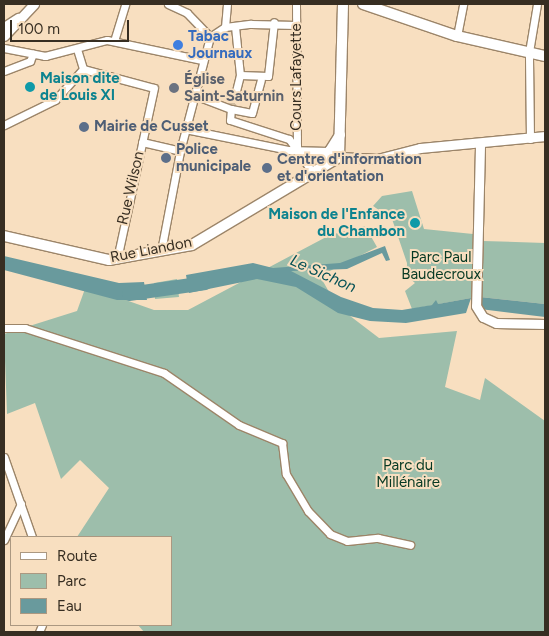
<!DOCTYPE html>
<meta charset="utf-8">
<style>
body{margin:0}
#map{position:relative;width:549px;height:636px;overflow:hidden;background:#f8dfc0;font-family:Figtree,sans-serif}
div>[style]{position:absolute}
.green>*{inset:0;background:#9dbeab}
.water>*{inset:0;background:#699a9d}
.river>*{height:14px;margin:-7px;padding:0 7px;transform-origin:7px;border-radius:7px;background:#699a9d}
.minor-tunnel>*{height:7px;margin-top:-3.5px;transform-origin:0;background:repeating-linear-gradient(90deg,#d1bca0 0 7px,transparent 0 10.5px)}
.roads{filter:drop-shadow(1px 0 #9c8569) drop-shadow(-1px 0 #9c8569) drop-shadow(0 1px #9c8569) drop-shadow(0 -1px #9c8569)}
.minor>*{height:7px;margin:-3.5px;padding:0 3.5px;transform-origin:3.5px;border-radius:3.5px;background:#fff}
.tertiary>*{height:9px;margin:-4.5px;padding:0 4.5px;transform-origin:4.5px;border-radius:4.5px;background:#fff}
.secondary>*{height:10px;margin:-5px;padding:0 5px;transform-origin:5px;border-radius:5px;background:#fff}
.dots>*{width:14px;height:14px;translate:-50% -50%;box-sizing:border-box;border:2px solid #f8dfc0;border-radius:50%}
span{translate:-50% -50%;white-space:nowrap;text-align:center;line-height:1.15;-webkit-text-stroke:4px #f8dfc0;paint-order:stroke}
.shop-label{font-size:15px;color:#366cbe;font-weight:700}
.left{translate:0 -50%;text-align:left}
.street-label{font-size:15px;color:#372e22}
.culture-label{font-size:15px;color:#0d838f;font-weight:700}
.right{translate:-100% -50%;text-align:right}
.worship-label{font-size:15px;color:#5b616d;font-weight:700}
.service-label{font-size:15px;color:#4e5e75;font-weight:700}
.park-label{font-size:15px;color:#063923}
.water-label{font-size:16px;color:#065156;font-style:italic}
.frame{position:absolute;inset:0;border:5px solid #372e22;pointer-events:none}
.legend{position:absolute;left:10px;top:536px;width:162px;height:90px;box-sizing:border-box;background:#f8dfc0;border:1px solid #ab9881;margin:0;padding:6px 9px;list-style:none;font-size:15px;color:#372e22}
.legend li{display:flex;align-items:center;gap:10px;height:25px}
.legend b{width:25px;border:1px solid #ab9881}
.scale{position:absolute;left:10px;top:20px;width:119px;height:22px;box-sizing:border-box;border:2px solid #372e22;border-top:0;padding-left:6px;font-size:15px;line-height:18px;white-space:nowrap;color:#372e22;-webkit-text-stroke:4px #f8dfc0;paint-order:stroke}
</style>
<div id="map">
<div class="green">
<div style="clip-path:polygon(412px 191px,424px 229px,473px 234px,471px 298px,412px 309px,405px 291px,415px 283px,407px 276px,407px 263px,392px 219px,373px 206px,382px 196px)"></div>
<div style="clip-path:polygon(365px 226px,377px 247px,320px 276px,337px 306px,379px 338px,457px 331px,445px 387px,480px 400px,485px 378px,545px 421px,545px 632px,144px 632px,138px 625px,171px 625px,171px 537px,77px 537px,109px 488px,80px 460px,61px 479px,35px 403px,7px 414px,4px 334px,77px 311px,86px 286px,154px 310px,188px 310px,330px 235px)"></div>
<div style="clip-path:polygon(483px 241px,545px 243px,545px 304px,480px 297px)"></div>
<div style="clip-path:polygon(177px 279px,179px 297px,155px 299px,154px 283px)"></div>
</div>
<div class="water">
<div style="clip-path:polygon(385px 246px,390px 260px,386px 261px,382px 253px,347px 269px,291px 271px,341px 297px,373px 308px,402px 310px,432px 305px,436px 300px,438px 304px,471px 298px,466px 313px,406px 323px,370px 321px,338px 313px,296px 287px,257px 279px,189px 293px,186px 275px,253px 263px,273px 268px,340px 263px)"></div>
<div style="clip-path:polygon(4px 256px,119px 283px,144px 282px,147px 300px,117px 300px,4px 270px)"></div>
<div style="clip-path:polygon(480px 297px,545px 304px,545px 317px,480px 309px)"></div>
</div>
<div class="river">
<div style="left:129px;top:294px;width:77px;rotate:-8.2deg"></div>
</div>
<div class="minor-tunnel">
<div style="left:231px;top:109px;width:15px;rotate:-74deg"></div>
</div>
<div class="roads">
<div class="minor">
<div style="left:168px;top:4px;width:21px;rotate:25deg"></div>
<div style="left:187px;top:13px;width:33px;rotate:46deg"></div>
<div style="left:296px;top:4px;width:146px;rotate:89.6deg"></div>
<div style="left:225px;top:27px;width:23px;rotate:-85deg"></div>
<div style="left:457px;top:36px;width:33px;rotate:-79deg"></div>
<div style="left:114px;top:41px;width:39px;rotate:-73deg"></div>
<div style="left:4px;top:48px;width:42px;rotate:11deg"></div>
<div style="left:45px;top:56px;width:64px;rotate:-14.5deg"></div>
<div style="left:107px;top:40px;width:97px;rotate:11.9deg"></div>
<div style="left:77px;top:49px;width:21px;rotate:73deg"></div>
<div style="left:83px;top:69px;width:73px;rotate:15deg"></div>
<div style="left:154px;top:88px;width:175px;rotate:102.2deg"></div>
<div style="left:4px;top:71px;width:28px;rotate:-21deg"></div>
<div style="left:30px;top:61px;width:8px;rotate:-67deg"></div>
<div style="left:240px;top:75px;width:28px;rotate:2deg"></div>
<div style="left:268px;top:76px;width:54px;rotate:-83.7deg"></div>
<div style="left:194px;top:95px;width:40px;rotate:21deg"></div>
<div style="left:231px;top:109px;width:11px;rotate:95deg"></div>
<div style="left:230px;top:120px;width:62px;rotate:17.9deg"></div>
<div style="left:289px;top:139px;width:42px;rotate:54.8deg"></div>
<div style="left:235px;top:95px;width:21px;rotate:-76deg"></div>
<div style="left:240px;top:75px;width:48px;rotate:-95.9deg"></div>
<div style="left:231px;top:109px;width:21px;rotate:11deg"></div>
<div style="left:252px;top:113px;width:34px;rotate:-75deg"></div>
<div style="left:4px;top:125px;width:57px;rotate:-26.1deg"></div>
<div style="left:55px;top:100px;width:42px;rotate:-47.9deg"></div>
<div style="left:185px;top:129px;width:105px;rotate:11.5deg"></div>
<div style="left:288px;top:150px;width:40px;rotate:1.4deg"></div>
<div style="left:530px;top:139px;width:87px;rotate:-90.7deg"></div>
<div style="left:529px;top:52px;width:49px;rotate:-80.5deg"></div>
<div style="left:142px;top:142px;width:39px;rotate:13deg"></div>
<div style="left:321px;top:165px;width:6px;rotate:-45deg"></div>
<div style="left:325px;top:161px;width:10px;rotate:-101deg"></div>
<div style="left:161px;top:251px;width:102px;rotate:-79.2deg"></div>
<div style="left:180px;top:151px;width:118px;rotate:-75.3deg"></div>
<div style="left:210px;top:37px;width:18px;rotate:-34deg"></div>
<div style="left:225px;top:27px;width:26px;rotate:-7deg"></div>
<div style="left:251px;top:24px;width:45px;rotate:1.3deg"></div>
<div style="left:4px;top:328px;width:21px"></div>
<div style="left:25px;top:328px;width:146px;rotate:17.9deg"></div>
<div style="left:164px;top:373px;width:91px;rotate:34.7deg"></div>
<div style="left:239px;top:425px;width:47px;rotate:22.7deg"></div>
<div style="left:282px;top:443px;width:31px;rotate:83deg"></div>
<div style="left:286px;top:474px;width:43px;rotate:59.3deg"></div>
<div style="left:308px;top:511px;width:32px;rotate:46deg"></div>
<div style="left:330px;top:534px;width:18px;rotate:22deg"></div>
<div style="left:347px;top:541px;width:31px;rotate:-6deg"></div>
<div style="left:378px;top:538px;width:33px;rotate:12deg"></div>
<div style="left:4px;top:457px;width:85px;rotate:70.7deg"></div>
<div style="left:4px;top:540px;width:40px;rotate:-65deg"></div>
<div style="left:39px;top:632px;width:8px;rotate:-67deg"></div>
</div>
<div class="tertiary">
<div style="left:4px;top:27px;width:17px;rotate:-33deg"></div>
<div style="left:4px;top:36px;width:44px;rotate:-46.8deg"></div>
<div style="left:480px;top:146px;width:160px;rotate:91.4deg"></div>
<div style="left:476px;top:306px;width:13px;rotate:58deg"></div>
<div style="left:483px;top:317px;width:14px;rotate:25deg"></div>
<div style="left:496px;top:323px;width:49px;rotate:1.2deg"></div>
<div style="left:339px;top:157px;width:38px;rotate:3deg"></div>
<div style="left:377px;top:159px;width:44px;rotate:-14.3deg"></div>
<div style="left:420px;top:148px;width:126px;rotate:-5.5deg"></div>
</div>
<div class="secondary">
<div style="left:363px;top:4px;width:99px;rotate:18.8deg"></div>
<div style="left:457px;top:36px;width:90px;rotate:12.8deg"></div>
<div style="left:339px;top:157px;width:11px;rotate:-146deg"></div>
<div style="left:330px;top:151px;width:19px;rotate:-58deg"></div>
<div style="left:4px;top:236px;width:108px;rotate:12.9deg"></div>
<div style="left:109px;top:260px;width:84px;rotate:-10.2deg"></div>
<div style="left:192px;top:245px;width:171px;rotate:-30.9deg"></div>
<div style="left:339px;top:157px;width:153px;rotate:-88.5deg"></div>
</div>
</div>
<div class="dots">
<div style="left:178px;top:45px;background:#3f7fe0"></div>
<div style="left:30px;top:87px;background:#0f9aa8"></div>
<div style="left:174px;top:88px;background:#6b7280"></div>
<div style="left:84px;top:127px;background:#5c6f8a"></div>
<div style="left:166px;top:158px;background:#5c6f8a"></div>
<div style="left:267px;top:168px;background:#5c6f8a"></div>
<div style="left:415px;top:223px;background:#0f9aa8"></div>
</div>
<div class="shop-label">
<span class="left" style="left:188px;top:45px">Tabac<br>Journaux</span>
</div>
<div class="street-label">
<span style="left:297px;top:77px;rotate:-90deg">Cours Lafayette</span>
<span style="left:131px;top:188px;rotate:-77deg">Rue Wilson</span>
<span style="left:151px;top:250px;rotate:-11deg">Rue Liandon</span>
</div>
<div class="culture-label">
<span class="left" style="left:40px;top:87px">Maison dite<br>de Louis XI</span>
<span class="right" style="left:405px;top:223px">Maison de l'Enfance<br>du Chambon</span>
</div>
<div class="worship-label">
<span class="left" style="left:184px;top:88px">Église<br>Saint-Saturnin</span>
</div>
<div class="service-label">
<span class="left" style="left:94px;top:127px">Mairie de Cusset</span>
<span class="left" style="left:176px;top:158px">Police<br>municipale</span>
<span class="left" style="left:277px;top:168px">Centre d'information<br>et d'orientation</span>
</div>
<div class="park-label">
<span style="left:441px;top:266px">Parc Paul<br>Baudecroux</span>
<span style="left:408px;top:474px">Parc du<br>Millénaire</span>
</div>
<div class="water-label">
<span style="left:323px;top:274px;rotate:24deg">Le Sichon</span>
</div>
<div class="frame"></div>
<ul class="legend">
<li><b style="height:6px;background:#fff"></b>Route</li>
<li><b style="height:14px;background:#9dbeab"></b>Parc</li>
<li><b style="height:14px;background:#699a9d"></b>Eau</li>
</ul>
<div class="scale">100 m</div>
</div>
